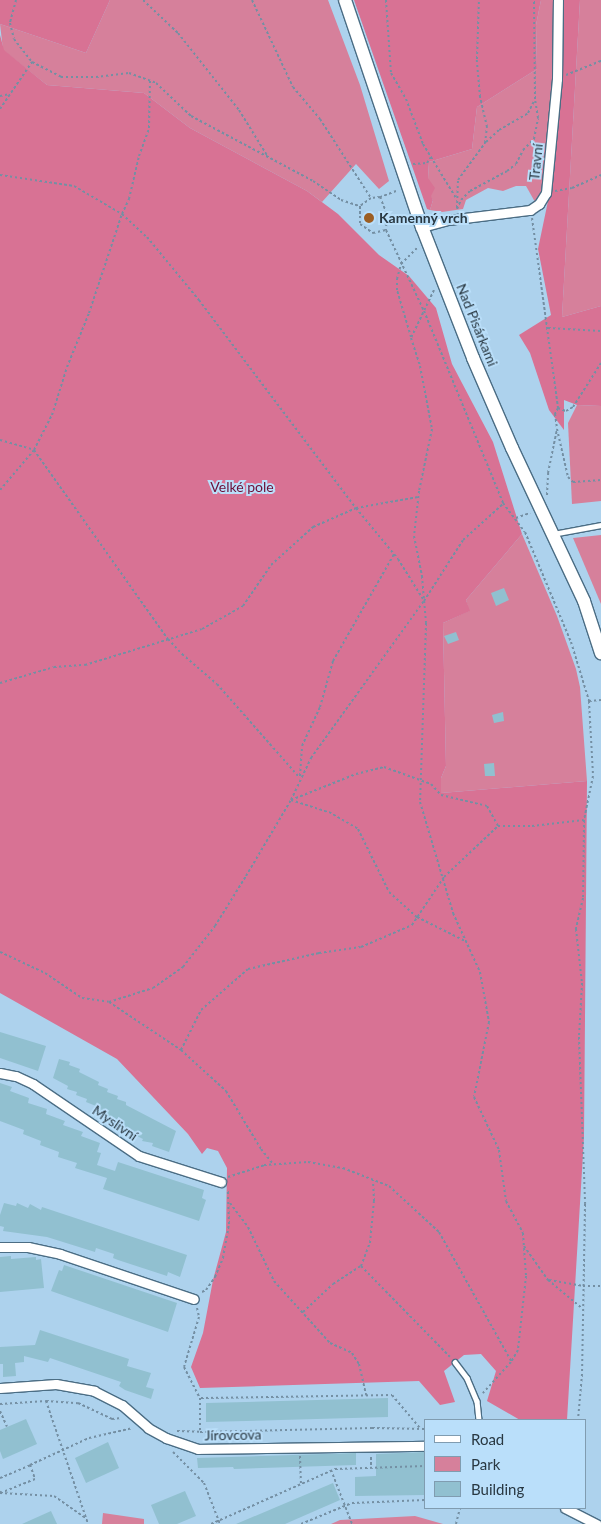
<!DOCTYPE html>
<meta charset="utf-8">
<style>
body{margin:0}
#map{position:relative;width:601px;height:1524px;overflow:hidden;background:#add2ed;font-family:Lato,sans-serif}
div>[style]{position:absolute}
.green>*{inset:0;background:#d6809b}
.forest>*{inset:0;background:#d87294}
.building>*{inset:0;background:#91c0d0}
.path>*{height:2px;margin-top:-1px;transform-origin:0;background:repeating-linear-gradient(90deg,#748fa3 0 2.5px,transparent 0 5px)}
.roads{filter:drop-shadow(1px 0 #4b6d84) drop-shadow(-1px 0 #4b6d84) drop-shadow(0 1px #4b6d84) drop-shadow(0 -1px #4b6d84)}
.lane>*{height:4.5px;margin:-2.25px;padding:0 2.25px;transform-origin:2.25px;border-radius:2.25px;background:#fff}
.street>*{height:9px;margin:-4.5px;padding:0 4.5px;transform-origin:4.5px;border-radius:4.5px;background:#fff}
.secondary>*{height:12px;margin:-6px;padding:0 6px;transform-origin:6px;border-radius:6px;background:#fff}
.dots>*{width:14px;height:14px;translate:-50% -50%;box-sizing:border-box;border:2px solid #badffa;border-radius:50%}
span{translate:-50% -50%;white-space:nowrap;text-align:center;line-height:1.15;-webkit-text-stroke:4px #badffa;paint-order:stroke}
.street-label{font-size:14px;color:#293842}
.poi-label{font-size:14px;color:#293842;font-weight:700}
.left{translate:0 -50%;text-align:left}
.park-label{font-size:14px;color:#6c0f38}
.legend{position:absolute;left:424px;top:1419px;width:162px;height:90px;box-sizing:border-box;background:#badffa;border:1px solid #809cb0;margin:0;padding:6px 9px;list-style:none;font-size:15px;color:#293842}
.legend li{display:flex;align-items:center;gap:10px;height:25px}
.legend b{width:25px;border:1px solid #809cb0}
</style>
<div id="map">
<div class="green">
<div style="clip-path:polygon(110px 0,328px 0,360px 85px,389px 181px,379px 189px,356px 164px,322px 202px,307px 191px,190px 128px,144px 93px,47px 85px,3px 50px,0 24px,86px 53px)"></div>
<div style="clip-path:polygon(541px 0,555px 0,554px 104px,541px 195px,535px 202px,526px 186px,516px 186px,503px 191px,488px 188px,466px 200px,463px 209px,442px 212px,430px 210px,433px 200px,430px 196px,428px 178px,429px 162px,472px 149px,477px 107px,537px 69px,536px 25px)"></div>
<div style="clip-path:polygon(580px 0,601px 0,601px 306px,562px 317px)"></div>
<div style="clip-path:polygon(577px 405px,601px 406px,601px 501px,572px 504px,568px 423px)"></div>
<div style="clip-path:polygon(522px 534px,557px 616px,576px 669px,580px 687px,587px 781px,441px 793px,441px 778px,446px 766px,443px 623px,469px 611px,466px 600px)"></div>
<div style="clip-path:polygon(601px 535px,601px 604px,573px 538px)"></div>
<div style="clip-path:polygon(103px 1513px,144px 1519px,144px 1524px,102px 1524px)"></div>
<div style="clip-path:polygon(415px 1516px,443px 1524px,331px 1524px,340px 1520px)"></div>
</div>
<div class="forest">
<div style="clip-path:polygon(0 0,110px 0,86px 53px,0 24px)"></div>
<div style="clip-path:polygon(354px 0,541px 0,536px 25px,537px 69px,477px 107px,472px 149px,429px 162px,428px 178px,435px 188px,431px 196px,433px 200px,430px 210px,427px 209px)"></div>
<div style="clip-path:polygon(563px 0,580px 0,562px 317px,601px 306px,601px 406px,577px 405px,564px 400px,564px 430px,549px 410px,530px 353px,519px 335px,551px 315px,538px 249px,548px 201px,556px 126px)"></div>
<div style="clip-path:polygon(0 35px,4px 50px,47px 85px,144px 93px,190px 128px,307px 191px,338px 214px,379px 255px,409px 276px,436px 308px,452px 364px,493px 442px,522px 534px,466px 600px,470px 611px,443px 623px,446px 766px,441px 778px,441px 793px,587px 781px,584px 1137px,567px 1420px,520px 1420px,487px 1401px,496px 1371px,481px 1354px,464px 1355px,444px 1371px,455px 1402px,440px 1405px,419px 1381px,200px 1388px,191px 1367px,203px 1333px,213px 1280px,226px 1232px,227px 1168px,218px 1151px,207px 1148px,202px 1154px,188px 1134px,117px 1059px,0 993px)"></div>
</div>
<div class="building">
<div style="clip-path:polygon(504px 588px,509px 600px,496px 606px,491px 593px)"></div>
<div style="clip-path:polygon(456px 632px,459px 640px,448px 644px,444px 636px)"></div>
<div style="clip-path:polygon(503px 712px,504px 721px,494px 723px,492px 715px)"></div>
<div style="clip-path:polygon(494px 763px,495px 776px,485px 776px,484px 764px)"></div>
<div style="clip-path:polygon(0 1032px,46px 1046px,38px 1071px,0 1058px)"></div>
<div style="clip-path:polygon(59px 1059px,70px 1062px,69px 1065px,80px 1069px,79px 1072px,99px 1082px,98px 1085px,108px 1089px,107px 1092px,118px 1096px,117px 1099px,126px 1102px,126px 1105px,176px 1131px,169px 1152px,152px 1146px,153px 1143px,142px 1141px,143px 1139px,123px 1129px,124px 1126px,113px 1122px,104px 1116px,105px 1113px,95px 1109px,96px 1106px,86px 1102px,87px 1099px,76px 1095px,77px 1092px,67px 1089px,68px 1086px,53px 1078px)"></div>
<div style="clip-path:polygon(0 1083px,12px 1087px,10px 1091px,29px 1098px,28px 1103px,47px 1109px,46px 1114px,65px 1121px,63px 1125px,83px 1132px,81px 1136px,100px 1143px,97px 1152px,101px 1153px,97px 1165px,115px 1171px,118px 1162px,204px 1190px,202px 1198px,206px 1200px,199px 1221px,103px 1189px,107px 1178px,75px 1168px,77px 1163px,58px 1157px,59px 1152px,40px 1145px,41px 1141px,23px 1134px,24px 1130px,0 1121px)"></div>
<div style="clip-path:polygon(4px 1203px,16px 1206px,17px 1203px,28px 1208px,30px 1204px,41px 1210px,42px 1207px,187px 1255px,180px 1277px,168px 1272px,167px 1276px,118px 1260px,113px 1258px,114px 1254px,96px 1248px,95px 1252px,47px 1237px,3px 1231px,4px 1227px,0 1226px,0 1215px)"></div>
<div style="clip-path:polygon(11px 1256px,11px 1259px,36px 1257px,36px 1260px,41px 1259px,44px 1288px,0 1292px,0 1257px)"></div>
<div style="clip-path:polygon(64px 1265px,177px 1303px,168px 1332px,51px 1291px,59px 1270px,62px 1271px)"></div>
<div style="clip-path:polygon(40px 1330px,129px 1359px,127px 1366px,151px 1373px,146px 1387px,154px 1389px,151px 1399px,125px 1390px,119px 1386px,121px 1382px,50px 1358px,48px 1362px,24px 1356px,24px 1362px,15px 1363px,16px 1376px,3px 1377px,3px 1364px,0 1364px,0 1347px,35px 1345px)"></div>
<div style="clip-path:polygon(388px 1398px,388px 1417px,206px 1422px,206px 1403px)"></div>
<div style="clip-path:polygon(26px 1419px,37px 1444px,3px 1459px,0 1451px,0 1430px)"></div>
<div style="clip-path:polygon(108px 1442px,119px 1468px,86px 1483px,75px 1458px)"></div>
<div style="clip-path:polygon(425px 1452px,425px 1495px,355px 1496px,355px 1477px,376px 1476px,376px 1454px)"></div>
<div style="clip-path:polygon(356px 1453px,356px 1465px,234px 1469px,233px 1467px,198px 1468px,197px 1458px)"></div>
<div style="clip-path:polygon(333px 1483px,340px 1500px,285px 1524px,236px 1524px)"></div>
<div style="clip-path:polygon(185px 1491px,196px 1516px,177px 1524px,159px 1524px,151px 1505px)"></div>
<div style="clip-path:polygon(51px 1511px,57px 1524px,22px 1524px)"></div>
</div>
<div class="path">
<div style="left:16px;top:0;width:24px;rotate:105deg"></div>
<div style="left:10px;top:23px;width:16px;rotate:76deg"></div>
<div style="left:14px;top:39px;width:29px;rotate:52deg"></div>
<div style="left:32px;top:62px;width:33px;rotate:27deg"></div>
<div style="left:61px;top:77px;width:35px"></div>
<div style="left:96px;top:77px;width:33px;rotate:-7deg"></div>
<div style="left:129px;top:73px;width:29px;rotate:20deg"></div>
<div style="left:156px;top:83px;width:48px;rotate:43.3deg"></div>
<div style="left:191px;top:116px;width:138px;rotate:28deg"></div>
<div style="left:313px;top:181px;width:34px;rotate:34deg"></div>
<div style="left:341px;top:200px;width:20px;rotate:18deg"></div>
<div style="left:143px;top:0;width:48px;rotate:43.3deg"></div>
<div style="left:178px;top:33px;width:98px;rotate:51.6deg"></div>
<div style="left:239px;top:110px;width:55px;rotate:58.3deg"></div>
<div style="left:252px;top:0;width:96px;rotate:64.8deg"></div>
<div style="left:293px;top:87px;width:42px;rotate:49.8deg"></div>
<div style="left:320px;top:119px;width:94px;rotate:57.2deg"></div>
<div style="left:386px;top:0;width:73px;rotate:86.1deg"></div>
<div style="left:391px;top:73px;width:30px;rotate:60deg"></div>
<div style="left:406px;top:99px;width:48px;rotate:69.3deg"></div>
<div style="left:423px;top:144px;width:63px;rotate:58.6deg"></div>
<div style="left:566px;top:75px;width:38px;rotate:-22deg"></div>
<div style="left:0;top:96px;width:10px;rotate:-11deg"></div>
<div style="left:0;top:109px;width:57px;rotate:-55.8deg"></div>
<div style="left:486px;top:142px;width:18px;rotate:-43deg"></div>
<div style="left:499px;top:130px;width:34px;rotate:-30deg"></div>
<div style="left:528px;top:113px;width:13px;rotate:-63deg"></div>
<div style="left:413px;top:164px;width:14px;rotate:-4deg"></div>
<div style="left:427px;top:163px;width:7px;rotate:-56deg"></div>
<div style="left:0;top:175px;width:75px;rotate:8.5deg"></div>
<div style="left:74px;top:186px;width:56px;rotate:30.3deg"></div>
<div style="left:122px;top:214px;width:34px;rotate:43deg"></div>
<div style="left:147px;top:237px;width:82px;rotate:50.5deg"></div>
<div style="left:199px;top:300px;width:261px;rotate:53deg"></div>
<div style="left:356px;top:508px;width:66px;rotate:50.5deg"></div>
<div style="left:398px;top:559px;width:47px;rotate:58deg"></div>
<div style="left:396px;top:191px;width:17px;rotate:159deg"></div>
<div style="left:380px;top:197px;width:18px;rotate:68deg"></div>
<div style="left:387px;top:214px;width:16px;rotate:94deg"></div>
<div style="left:386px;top:230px;width:89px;rotate:64.9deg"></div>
<div style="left:424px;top:311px;width:208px;rotate:67.6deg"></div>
<div style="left:503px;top:503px;width:36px;rotate:53deg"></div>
<div style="left:525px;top:532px;width:119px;rotate:67.3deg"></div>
<div style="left:571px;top:642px;width:62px;rotate:73deg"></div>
<div style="left:589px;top:701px;width:75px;rotate:86.9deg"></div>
<div style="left:593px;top:776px;width:45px;rotate:101.6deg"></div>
<div style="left:584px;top:820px;width:78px;rotate:90.7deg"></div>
<div style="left:583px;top:898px;width:32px;rotate:103deg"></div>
<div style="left:576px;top:929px;width:54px;rotate:83.7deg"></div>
<div style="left:582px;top:983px;width:54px;rotate:93.2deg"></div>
<div style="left:579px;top:1037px;width:167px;rotate:87.9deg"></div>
<div style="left:585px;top:1204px;width:170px;rotate:91deg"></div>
<div style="left:582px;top:1374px;width:46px;rotate:95deg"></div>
<div style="left:555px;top:191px;width:17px;rotate:-10deg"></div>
<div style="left:572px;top:188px;width:32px;rotate:-24deg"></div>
<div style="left:380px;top:197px;width:9px;rotate:174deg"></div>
<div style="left:371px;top:198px;width:14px;rotate:144deg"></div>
<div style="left:360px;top:206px;width:18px;rotate:90deg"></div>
<div style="left:360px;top:224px;width:16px;rotate:35deg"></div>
<div style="left:373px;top:233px;width:13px;rotate:-13deg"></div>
<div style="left:457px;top:208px;width:28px;rotate:-88deg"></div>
<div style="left:458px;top:180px;width:46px;rotate:-53.9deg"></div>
<div style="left:485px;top:143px;width:16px;rotate:-83deg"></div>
<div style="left:487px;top:127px;width:31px;rotate:-103deg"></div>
<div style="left:480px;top:97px;width:38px;rotate:-95deg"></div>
<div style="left:477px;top:59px;width:59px;rotate:-88.1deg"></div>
<div style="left:457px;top:209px;width:10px;rotate:-66deg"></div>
<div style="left:461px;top:200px;width:13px;rotate:-45deg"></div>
<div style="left:470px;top:191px;width:42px;rotate:-28.4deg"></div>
<div style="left:507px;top:171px;width:11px;rotate:-38deg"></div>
<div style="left:516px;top:164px;width:16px;rotate:-63deg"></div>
<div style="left:523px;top:150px;width:16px;rotate:-45deg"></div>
<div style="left:534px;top:139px;width:21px;rotate:-79deg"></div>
<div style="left:538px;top:118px;width:19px;rotate:-99deg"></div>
<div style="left:535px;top:99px;width:99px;rotate:-90.6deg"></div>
<div style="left:532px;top:218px;width:192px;rotate:82.2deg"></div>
<div style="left:558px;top:408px;width:9px;rotate:21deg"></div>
<div style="left:566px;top:411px;width:8px;rotate:-30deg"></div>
<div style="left:573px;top:407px;width:52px;rotate:-57.5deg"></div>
<div style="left:434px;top:290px;width:53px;rotate:115.6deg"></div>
<div style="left:411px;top:338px;width:29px;rotate:72deg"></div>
<div style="left:420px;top:366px;width:64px;rotate:79.2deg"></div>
<div style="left:432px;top:429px;width:63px;rotate:101.8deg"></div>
<div style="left:419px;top:491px;width:45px;rotate:96.3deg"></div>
<div style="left:414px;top:536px;width:41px;rotate:78.7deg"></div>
<div style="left:422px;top:576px;width:47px;rotate:85.1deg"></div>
<div style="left:426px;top:623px;width:179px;rotate:91.9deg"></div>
<div style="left:420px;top:802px;width:116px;rotate:73.4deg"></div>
<div style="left:453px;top:913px;width:65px;rotate:65.4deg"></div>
<div style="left:480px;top:972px;width:51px;rotate:79.8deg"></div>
<div style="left:489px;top:1022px;width:76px;rotate:101.3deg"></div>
<div style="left:474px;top:1097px;width:59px;rotate:64.7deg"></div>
<div style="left:499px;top:1150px;width:51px;rotate:82.2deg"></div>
<div style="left:506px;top:1201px;width:36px;rotate:62deg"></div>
<div style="left:523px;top:1233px;width:43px;rotate:86deg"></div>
<div style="left:526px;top:1276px;width:74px;rotate:96.2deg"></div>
<div style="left:518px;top:1350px;width:14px;rotate:120deg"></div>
<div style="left:511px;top:1362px;width:42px;rotate:132.1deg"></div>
<div style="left:548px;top:328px;width:53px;rotate:3.2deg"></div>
<div style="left:411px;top:337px;width:49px;rotate:-106.6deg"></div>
<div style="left:397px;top:290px;width:11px;rotate:-90deg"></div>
<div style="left:397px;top:279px;width:16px;rotate:-75deg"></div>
<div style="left:401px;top:264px;width:23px;rotate:-45deg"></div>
<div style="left:558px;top:408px;width:7px;rotate:117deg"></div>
<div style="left:555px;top:414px;width:15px;rotate:82deg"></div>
<div style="left:557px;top:429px;width:49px;rotate:77.1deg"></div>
<div style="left:568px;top:477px;width:7px;rotate:45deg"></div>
<div style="left:573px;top:482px;width:28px;rotate:-4deg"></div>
<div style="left:0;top:440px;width:35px;rotate:16deg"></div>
<div style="left:34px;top:450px;width:232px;rotate:54.7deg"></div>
<div style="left:168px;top:639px;width:21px;rotate:47deg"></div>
<div style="left:182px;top:654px;width:46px;rotate:40.6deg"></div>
<div style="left:217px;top:684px;width:125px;rotate:48.6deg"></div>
<div style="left:0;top:490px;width:52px;rotate:-49.6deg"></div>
<div style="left:34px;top:450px;width:39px;rotate:-63deg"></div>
<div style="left:52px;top:415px;width:50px;rotate:-72.6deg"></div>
<div style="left:67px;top:367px;width:58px;rotate:-67.8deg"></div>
<div style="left:89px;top:313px;width:104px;rotate:-71.6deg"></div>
<div style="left:122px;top:214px;width:17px;rotate:-65deg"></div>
<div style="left:129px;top:199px;width:44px;rotate:-76.9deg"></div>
<div style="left:139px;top:156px;width:30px;rotate:-70deg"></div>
<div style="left:149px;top:128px;width:47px;rotate:-88.8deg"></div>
<div style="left:547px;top:495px;width:22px;rotate:-87deg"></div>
<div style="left:548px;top:473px;width:45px;rotate:-78.4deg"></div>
<div style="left:516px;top:518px;width:15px;rotate:-20deg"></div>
<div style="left:0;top:683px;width:56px;rotate:-16.5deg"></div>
<div style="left:54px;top:667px;width:31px;rotate:-4deg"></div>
<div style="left:85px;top:665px;width:122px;rotate:-17.1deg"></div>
<div style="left:202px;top:629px;width:47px;rotate:-29.3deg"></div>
<div style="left:243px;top:606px;width:50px;rotate:-55.7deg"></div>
<div style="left:271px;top:565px;width:57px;rotate:-42.1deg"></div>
<div style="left:313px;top:527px;width:47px;rotate:-23.8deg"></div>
<div style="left:356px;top:508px;width:63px;rotate:-10.1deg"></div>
<div style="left:589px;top:701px;width:12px;rotate:-5deg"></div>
<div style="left:300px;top:776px;width:30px;rotate:-86deg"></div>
<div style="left:302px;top:746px;width:43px;rotate:-65.2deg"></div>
<div style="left:320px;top:707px;width:48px;rotate:-74.2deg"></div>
<div style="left:333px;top:661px;width:123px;rotate:-60.3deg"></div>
<div style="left:291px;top:800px;width:40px;rotate:18deg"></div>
<div style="left:329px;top:812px;width:34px;rotate:30deg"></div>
<div style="left:358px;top:829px;width:70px;rotate:63.8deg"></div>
<div style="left:389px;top:892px;width:38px;rotate:42deg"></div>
<div style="left:417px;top:917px;width:54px;rotate:26.6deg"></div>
<div style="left:291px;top:800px;width:70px;rotate:-21.8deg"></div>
<div style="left:356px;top:774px;width:29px;rotate:-14deg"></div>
<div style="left:384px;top:767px;width:50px;rotate:19.9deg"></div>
<div style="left:431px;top:784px;width:15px;rotate:48deg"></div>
<div style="left:441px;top:795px;width:47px;rotate:13.4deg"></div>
<div style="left:487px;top:806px;width:23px;rotate:61deg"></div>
<div style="left:0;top:952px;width:50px;rotate:25deg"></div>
<div style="left:45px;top:973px;width:45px;rotate:34deg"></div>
<div style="left:82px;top:998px;width:27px;rotate:8deg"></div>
<div style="left:109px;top:1002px;width:46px;rotate:-17.7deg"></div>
<div style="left:153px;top:988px;width:37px;rotate:-35deg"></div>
<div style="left:183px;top:967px;width:52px;rotate:-52deg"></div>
<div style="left:215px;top:926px;width:59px;rotate:-58.2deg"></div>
<div style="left:246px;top:876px;width:88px;rotate:-59.4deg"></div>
<div style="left:291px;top:800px;width:47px;rotate:-64.5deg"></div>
<div style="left:311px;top:758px;width:193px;rotate:-54.3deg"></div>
<div style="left:424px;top:601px;width:72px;rotate:-57.4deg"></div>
<div style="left:463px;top:540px;width:54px;rotate:-42deg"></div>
<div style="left:109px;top:1002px;width:87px;rotate:33.7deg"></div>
<div style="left:181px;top:1050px;width:61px;rotate:42.3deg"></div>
<div style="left:226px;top:1091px;width:68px;rotate:58.9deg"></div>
<div style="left:261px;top:1149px;width:19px;rotate:51deg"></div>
<div style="left:181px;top:1050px;width:45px;rotate:-63.4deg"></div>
<div style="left:201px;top:1010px;width:62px;rotate:-41.1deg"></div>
<div style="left:248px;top:969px;width:73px;rotate:-12.7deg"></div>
<div style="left:319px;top:953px;width:42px;rotate:-8.1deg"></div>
<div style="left:361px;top:947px;width:56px;rotate:-23.3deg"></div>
<div style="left:412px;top:925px;width:58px;rotate:-56.3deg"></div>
<div style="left:444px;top:877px;width:74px;rotate:-43.4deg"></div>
<div style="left:498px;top:826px;width:34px"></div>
<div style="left:532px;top:826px;width:52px;rotate:-6.6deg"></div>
<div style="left:228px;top:1177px;width:38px;rotate:-18deg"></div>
<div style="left:264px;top:1165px;width:44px;rotate:-3.9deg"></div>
<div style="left:308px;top:1162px;width:36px;rotate:10deg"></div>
<div style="left:343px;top:1168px;width:49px;rotate:21.4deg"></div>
<div style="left:389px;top:1186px;width:68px;rotate:42.6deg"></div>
<div style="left:439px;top:1232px;width:148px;rotate:60.8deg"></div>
<div style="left:230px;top:1203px;width:30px;rotate:53deg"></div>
<div style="left:248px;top:1227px;width:60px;rotate:64.3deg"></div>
<div style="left:274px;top:1281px;width:84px;rotate:47.9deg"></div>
<div style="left:330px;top:1343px;width:24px;rotate:24deg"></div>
<div style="left:352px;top:1353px;width:13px;rotate:58deg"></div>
<div style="left:359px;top:1364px;width:32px;rotate:77deg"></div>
<div style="left:524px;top:1246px;width:42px;rotate:54.8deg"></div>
<div style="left:548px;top:1280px;width:45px;rotate:39.6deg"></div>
<div style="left:361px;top:1266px;width:127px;rotate:45.6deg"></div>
<div style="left:549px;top:1280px;width:35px;rotate:10deg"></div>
<div style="left:583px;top:1286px;width:18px"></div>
<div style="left:202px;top:1292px;width:4px;rotate:-27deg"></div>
<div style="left:206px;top:1290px;width:16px;rotate:-55deg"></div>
<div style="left:215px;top:1277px;width:21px;rotate:-67deg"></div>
<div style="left:223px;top:1258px;width:35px;rotate:-80deg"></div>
<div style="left:229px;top:1224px;width:34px;rotate:-92deg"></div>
<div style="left:197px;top:1308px;width:9px;rotate:77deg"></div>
<div style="left:199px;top:1317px;width:52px;rotate:106.7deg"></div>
<div style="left:184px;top:1367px;width:35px;rotate:63deg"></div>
<div style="left:200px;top:1398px;width:34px;rotate:90deg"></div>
<div style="left:303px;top:1312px;width:41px;rotate:-43deg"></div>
<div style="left:333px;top:1284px;width:33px;rotate:-33deg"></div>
<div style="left:361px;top:1266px;width:25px;rotate:-69deg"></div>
<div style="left:370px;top:1243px;width:42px;rotate:-84.6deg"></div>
<div style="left:374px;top:1201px;width:21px;rotate:-93deg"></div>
<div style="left:201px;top:1398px;width:191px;rotate:-0.9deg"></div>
<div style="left:392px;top:1395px;width:43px;rotate:49.7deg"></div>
<div style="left:46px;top:1401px;width:130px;rotate:71.1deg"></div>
<div style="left:0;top:1404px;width:46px;rotate:-3.7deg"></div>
<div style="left:46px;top:1401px;width:32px;rotate:4deg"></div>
<div style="left:78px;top:1403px;width:38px;rotate:25deg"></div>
<div style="left:112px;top:1419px;width:9px;rotate:-6deg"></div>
<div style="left:0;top:1411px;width:17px;rotate:66deg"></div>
<div style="left:177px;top:1431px;width:23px;rotate:2deg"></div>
<div style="left:200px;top:1432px;width:172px;rotate:-1.3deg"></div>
<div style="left:372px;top:1428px;width:53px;rotate:1.1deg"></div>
<div style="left:173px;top:1452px;width:44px;rotate:45deg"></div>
<div style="left:204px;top:1483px;width:44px;rotate:68.7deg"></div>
<div style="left:300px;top:1456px;width:28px;rotate:88deg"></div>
<div style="left:371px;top:1457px;width:10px;rotate:90deg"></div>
<div style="left:30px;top:1465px;width:65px;rotate:-24.6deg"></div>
<div style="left:89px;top:1438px;width:45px;rotate:-12.8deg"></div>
<div style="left:331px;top:1470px;width:58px;rotate:68.7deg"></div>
<div style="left:0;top:1478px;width:33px;rotate:-23deg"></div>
<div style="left:30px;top:1465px;width:15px;rotate:70deg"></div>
<div style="left:35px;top:1479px;width:37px;rotate:158deg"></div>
<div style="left:1px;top:1493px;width:2px;rotate:-117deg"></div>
<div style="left:0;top:1493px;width:54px;rotate:3.2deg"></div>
<div style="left:54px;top:1496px;width:38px;rotate:35deg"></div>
<div style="left:211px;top:1524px;width:136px;rotate:-23.9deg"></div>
<div style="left:335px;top:1469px;width:90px;rotate:-1.9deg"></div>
<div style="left:301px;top:1524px;width:55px;rotate:-22.4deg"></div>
<div style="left:352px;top:1503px;width:73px;rotate:-2.4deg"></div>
<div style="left:456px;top:1524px;width:16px;rotate:-76deg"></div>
</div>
<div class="roads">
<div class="lane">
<div style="left:553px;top:534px;width:49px;rotate:-10.6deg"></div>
<div style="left:455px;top:1362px;width:20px;rotate:53deg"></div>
<div style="left:467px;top:1378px;width:25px;rotate:67deg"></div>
<div style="left:477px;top:1401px;width:19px;rotate:84deg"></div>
</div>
<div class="street">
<div style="left:422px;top:227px;width:27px;rotate:-15deg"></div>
<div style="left:448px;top:220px;width:83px;rotate:-7deg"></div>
<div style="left:530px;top:210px;width:11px;rotate:-34deg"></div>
<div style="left:539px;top:204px;width:13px;rotate:-58deg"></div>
<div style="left:546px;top:193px;width:115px;rotate:-84.5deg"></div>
<div style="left:557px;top:79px;width:79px;rotate:-89.3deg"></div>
<div style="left:0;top:1073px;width:16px;rotate:11deg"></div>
<div style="left:16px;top:1076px;width:19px;rotate:25deg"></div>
<div style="left:33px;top:1084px;width:128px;rotate:34.2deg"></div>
<div style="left:139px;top:1156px;width:86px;rotate:17.6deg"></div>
<div style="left:0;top:1247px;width:28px"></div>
<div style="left:28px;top:1247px;width:33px;rotate:12deg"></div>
<div style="left:60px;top:1254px;width:141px;rotate:18.6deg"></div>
<div style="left:0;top:1388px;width:56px;rotate:-4.1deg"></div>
<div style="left:56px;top:1384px;width:39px;rotate:10deg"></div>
<div style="left:94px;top:1391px;width:31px;rotate:27deg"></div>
<div style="left:122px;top:1405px;width:35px;rotate:41deg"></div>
<div style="left:148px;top:1428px;width:21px;rotate:29deg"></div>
<div style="left:166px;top:1438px;width:34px;rotate:19deg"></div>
<div style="left:198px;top:1449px;width:227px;rotate:-0.8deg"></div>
<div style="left:565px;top:1508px;width:36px;rotate:27deg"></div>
</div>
<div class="secondary">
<div style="left:345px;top:0;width:240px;rotate:71.3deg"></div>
<div style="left:422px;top:227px;width:141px;rotate:68.7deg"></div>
<div style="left:473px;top:358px;width:98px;rotate:66.6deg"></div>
<div style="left:512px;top:448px;width:169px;rotate:64.8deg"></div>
<div style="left:584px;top:601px;width:55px;rotate:71.9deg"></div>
</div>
</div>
<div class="dots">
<div style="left:369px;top:218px;background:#9c5e23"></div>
</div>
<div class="street-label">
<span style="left:536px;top:162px;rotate:-84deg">Travní</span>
<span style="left:477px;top:325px;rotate:68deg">Nad Pisárkami</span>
<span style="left:115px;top:1123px;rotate:34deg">Myslivní</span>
<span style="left:233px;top:1435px;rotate:-1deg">Jírovcova</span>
</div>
<div class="poi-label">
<span class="left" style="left:379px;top:218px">Kamenný vrch</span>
</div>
<div class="park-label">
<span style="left:242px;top:487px">Velké pole</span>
</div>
<ul class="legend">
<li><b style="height:6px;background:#fff"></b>Road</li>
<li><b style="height:14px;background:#d6809b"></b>Park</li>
<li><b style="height:14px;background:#91c0d0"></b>Building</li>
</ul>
</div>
